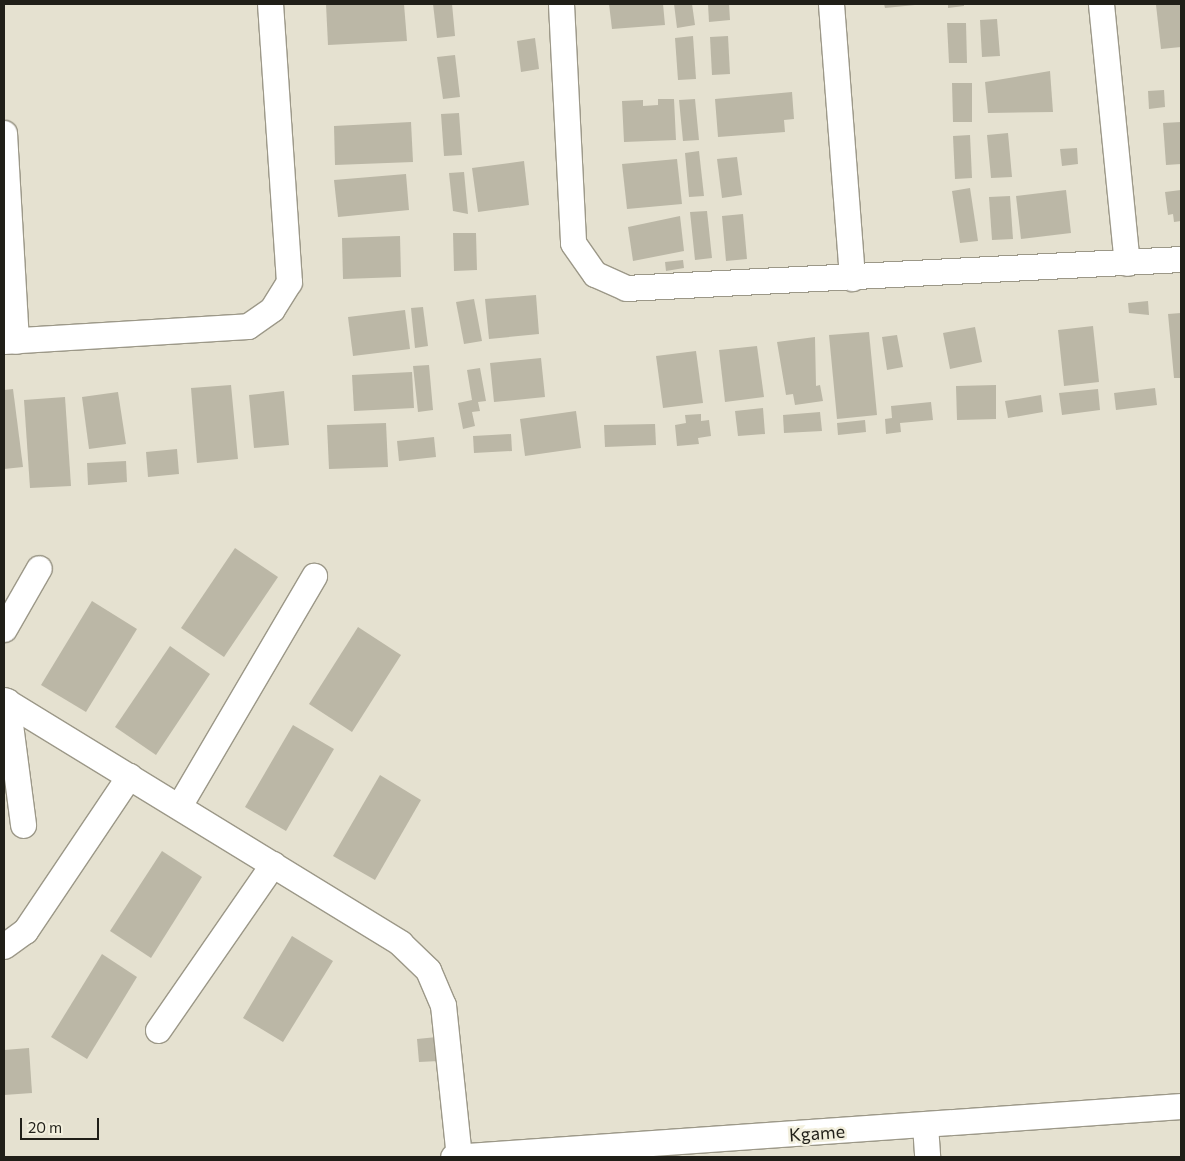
<!DOCTYPE html>
<style>
body{margin:0}
#map{position:relative;width:1185px;height:1161px;overflow:hidden;background:#e5e1d0;font-family:Commissioner,sans-serif}
div>[style]{position:absolute}
.building>*{inset:0;background:#bbb7a6}
.roads{filter:drop-shadow(1px 0 #9c9888) drop-shadow(-1px 0 #9c9888) drop-shadow(0 1px #9c9888) drop-shadow(0 -1px #9c9888)}
.minor>*{height:25px;margin:-12.5px;padding:0 12.5px;transform-origin:12.5px;border-radius:12.5px;background:#fff}
span{translate:-50% -50%;white-space:nowrap;text-align:center;line-height:1.15;-webkit-text-stroke:5px #f2efdd;paint-order:stroke}
.street-label{font-size:18px;color:#201f18}
.frame{position:absolute;inset:0;border:5px solid #201f18;pointer-events:none}
.scale{position:absolute;left:20px;top:1118px;width:79px;height:22px;box-sizing:border-box;border:2px solid #201f18;border-top:0;padding-left:6px;font-size:15px;line-height:18px;white-space:nowrap;color:#201f18;-webkit-text-stroke:4px #f2efdd;paint-order:stroke}
</style>
<div id="map">
<div class="building">
<div style="clip-path:polygon(326px 4px,404px 4px,407px 41px,328px 45px)"></div>
<div style="clip-path:polygon(433px 4px,452px 4px,455px 36px,437px 38px)"></div>
<div style="clip-path:polygon(609px 4px,663px 4px,665px 25px,612px 29px)"></div>
<div style="clip-path:polygon(674px 4px,692px 4px,695px 25px,677px 28px)"></div>
<div style="clip-path:polygon(708px 4px,729px 4px,730px 20px,709px 22px)"></div>
<div style="clip-path:polygon(884px 4px,915px 4px,915px 5px,885px 8px)"></div>
<div style="clip-path:polygon(948px 4px,964px 4px,964px 6px,948px 8px)"></div>
<div style="clip-path:polygon(1181px 4px,1181px 47px,1161px 49px,1156px 5px)"></div>
<div style="clip-path:polygon(997px 19px,1000px 56px,982px 57px,980px 20px)"></div>
<div style="clip-path:polygon(947px 23px,966px 23px,967px 63px,949px 63px)"></div>
<div style="clip-path:polygon(693px 36px,696px 79px,678px 80px,675px 38px)"></div>
<div style="clip-path:polygon(728px 36px,730px 74px,712px 75px,710px 37px)"></div>
<div style="clip-path:polygon(535px 38px,539px 69px,521px 72px,517px 41px)"></div>
<div style="clip-path:polygon(455px 55px,460px 97px,443px 99px,437px 57px)"></div>
<div style="clip-path:polygon(1050px 71px,1053px 112px,988px 113px,985px 82px)"></div>
<div style="clip-path:polygon(952px 83px,972px 83px,972px 122px,953px 122px)"></div>
<div style="clip-path:polygon(1164px 90px,1165px 107px,1149px 109px,1148px 91px)"></div>
<div style="clip-path:polygon(792px 92px,794px 119px,784px 120px,785px 132px,718px 137px,715px 99px)"></div>
<div style="clip-path:polygon(658px 99px,674px 99px,676px 140px,624px 142px,622px 101px,643px 100px,643px 106px,658px 105px)"></div>
<div style="clip-path:polygon(695px 99px,699px 140px,683px 141px,679px 100px)"></div>
<div style="clip-path:polygon(459px 113px,462px 155px,444px 156px,441px 114px)"></div>
<div style="clip-path:polygon(411px 122px,413px 162px,335px 165px,334px 126px)"></div>
<div style="clip-path:polygon(1181px 122px,1181px 164px,1166px 165px,1163px 123px)"></div>
<div style="clip-path:polygon(1008px 133px,1012px 177px,991px 178px,987px 135px)"></div>
<div style="clip-path:polygon(970px 135px,972px 178px,955px 179px,953px 136px)"></div>
<div style="clip-path:polygon(1077px 148px,1078px 164px,1062px 166px,1060px 149px)"></div>
<div style="clip-path:polygon(699px 151px,704px 196px,689px 197px,685px 153px)"></div>
<div style="clip-path:polygon(737px 157px,742px 195px,722px 198px,717px 159px)"></div>
<div style="clip-path:polygon(677px 159px,682px 204px,627px 209px,622px 164px)"></div>
<div style="clip-path:polygon(524px 161px,529px 205px,478px 212px,472px 168px)"></div>
<div style="clip-path:polygon(464px 172px,468px 214px,453px 211px,449px 173px)"></div>
<div style="clip-path:polygon(406px 174px,409px 210px,338px 217px,334px 180px)"></div>
<div style="clip-path:polygon(970px 188px,978px 241px,960px 243px,952px 191px)"></div>
<div style="clip-path:polygon(1066px 190px,1071px 233px,1021px 239px,1016px 196px)"></div>
<div style="clip-path:polygon(1181px 190px,1181px 221px,1174px 222px,1173px 214px,1168px 215px,1165px 192px)"></div>
<div style="clip-path:polygon(1010px 196px,1013px 239px,992px 240px,989px 197px)"></div>
<div style="clip-path:polygon(707px 211px,712px 258px,695px 260px,690px 212px)"></div>
<div style="clip-path:polygon(743px 214px,747px 259px,726px 261px,722px 216px)"></div>
<div style="clip-path:polygon(680px 216px,684px 251px,633px 261px,628px 227px)"></div>
<div style="clip-path:polygon(453px 233px,476px 233px,477px 270px,454px 271px)"></div>
<div style="clip-path:polygon(400px 236px,401px 277px,343px 279px,342px 238px)"></div>
<div style="clip-path:polygon(683px 260px,684px 268px,666px 271px,665px 262px)"></div>
<div style="clip-path:polygon(536px 295px,539px 334px,489px 339px,485px 299px)"></div>
<div style="clip-path:polygon(474px 299px,482px 341px,464px 344px,456px 302px)"></div>
<div style="clip-path:polygon(1148px 301px,1149px 315px,1129px 313px,1128px 303px)"></div>
<div style="clip-path:polygon(423px 307px,428px 346px,415px 348px,411px 308px)"></div>
<div style="clip-path:polygon(405px 310px,410px 349px,353px 356px,348px 317px)"></div>
<div style="clip-path:polygon(1181px 313px,1181px 378px,1174px 378px,1168px 314px)"></div>
<div style="clip-path:polygon(1093px 326px,1099px 382px,1064px 386px,1058px 330px)"></div>
<div style="clip-path:polygon(975px 327px,982px 362px,950px 369px,943px 333px)"></div>
<div style="clip-path:polygon(869px 332px,877px 415px,837px 419px,829px 335px)"></div>
<div style="clip-path:polygon(897px 335px,903px 367px,887px 370px,882px 337px)"></div>
<div style="clip-path:polygon(815px 337px,816px 386px,820px 385px,823px 401px,795px 405px,793px 394px,786px 395px,777px 342px)"></div>
<div style="clip-path:polygon(757px 346px,764px 397px,725px 402px,719px 350px)"></div>
<div style="clip-path:polygon(696px 351px,703px 403px,663px 408px,656px 356px)"></div>
<div style="clip-path:polygon(541px 358px,545px 397px,494px 402px,490px 363px)"></div>
<div style="clip-path:polygon(429px 365px,433px 410px,418px 412px,413px 366px)"></div>
<div style="clip-path:polygon(480px 368px,486px 401px,478px 402px,480px 411px,472px 412px,475px 426px,463px 429px,458px 403px,472px 400px,467px 370px)"></div>
<div style="clip-path:polygon(412px 372px,414px 408px,354px 411px,352px 375px)"></div>
<div style="clip-path:polygon(231px 385px,238px 459px,197px 463px,191px 388px)"></div>
<div style="clip-path:polygon(996px 385px,996px 419px,957px 420px,956px 386px)"></div>
<div style="clip-path:polygon(1155px 388px,1157px 405px,1116px 410px,1114px 393px)"></div>
<div style="clip-path:polygon(13px 389px,23px 467px,4px 469px,4px 390px)"></div>
<div style="clip-path:polygon(1098px 389px,1100px 410px,1062px 415px,1059px 393px)"></div>
<div style="clip-path:polygon(284px 391px,289px 445px,254px 448px,249px 395px)"></div>
<div style="clip-path:polygon(118px 392px,126px 444px,89px 449px,82px 397px)"></div>
<div style="clip-path:polygon(1041px 395px,1043px 412px,1008px 418px,1005px 401px)"></div>
<div style="clip-path:polygon(65px 397px,71px 486px,30px 488px,24px 400px)"></div>
<div style="clip-path:polygon(931px 402px,933px 420px,900px 423px,901px 432px,886px 434px,885px 419px,892px 418px,891px 406px)"></div>
<div style="clip-path:polygon(763px 408px,765px 434px,738px 436px,735px 411px)"></div>
<div style="clip-path:polygon(576px 411px,581px 448px,525px 456px,520px 419px)"></div>
<div style="clip-path:polygon(820px 412px,822px 431px,784px 433px,783px 415px)"></div>
<div style="clip-path:polygon(701px 414px,701px 421px,709px 420px,711px 436px,698px 438px,699px 444px,677px 446px,675px 425px,686px 423px,685px 415px)"></div>
<div style="clip-path:polygon(865px 420px,866px 432px,838px 435px,837px 423px)"></div>
<div style="clip-path:polygon(386px 423px,388px 467px,329px 469px,327px 425px)"></div>
<div style="clip-path:polygon(655px 424px,656px 445px,605px 447px,604px 425px)"></div>
<div style="clip-path:polygon(511px 434px,512px 451px,474px 453px,473px 436px)"></div>
<div style="clip-path:polygon(434px 437px,436px 457px,399px 461px,397px 441px)"></div>
<div style="clip-path:polygon(177px 449px,179px 474px,148px 477px,146px 452px)"></div>
<div style="clip-path:polygon(126px 461px,127px 482px,88px 485px,87px 463px)"></div>
<div style="clip-path:polygon(235px 548px,278px 577px,224px 657px,181px 628px)"></div>
<div style="clip-path:polygon(92px 601px,137px 629px,86px 712px,41px 685px)"></div>
<div style="clip-path:polygon(358px 627px,401px 655px,352px 732px,309px 704px)"></div>
<div style="clip-path:polygon(170px 646px,210px 674px,156px 755px,115px 727px)"></div>
<div style="clip-path:polygon(293px 725px,334px 749px,286px 831px,245px 807px)"></div>
<div style="clip-path:polygon(380px 775px,421px 800px,375px 880px,333px 856px)"></div>
<div style="clip-path:polygon(162px 851px,202px 877px,151px 958px,110px 931px)"></div>
<div style="clip-path:polygon(292px 936px,333px 961px,283px 1042px,243px 1018px)"></div>
<div style="clip-path:polygon(102px 954px,137px 977px,87px 1059px,51px 1037px)"></div>
<div style="clip-path:polygon(437px 1037px,439px 1061px,419px 1062px,417px 1039px)"></div>
<div style="clip-path:polygon(29px 1048px,32px 1093px,4px 1095px,4px 1050px)"></div>
</div>
<div class="roads">
<div class="minor">
<div style="left:561px;top:4px;width:239px;rotate:87.1deg"></div>
<div style="left:573px;top:243px;width:38px;rotate:55deg"></div>
<div style="left:595px;top:274px;width:34px;rotate:24deg"></div>
<div style="left:626px;top:288px;width:556px;rotate:-2.99deg"></div>
<div style="left:831px;top:4px;width:275px;rotate:85.6deg"></div>
<div style="left:1101px;top:4px;width:260px;rotate:84.3deg"></div>
<div style="left:4px;top:133px;width:208px;rotate:86.7deg"></div>
<div style="left:4px;top:341px;width:244px;rotate:-3.5deg"></div>
<div style="left:248px;top:326px;width:29px;rotate:-35deg"></div>
<div style="left:272px;top:309px;width:32px;rotate:-58deg"></div>
<div style="left:289px;top:282px;width:279px;rotate:-93.9deg"></div>
<div style="left:4px;top:629px;width:70px;rotate:-60.2deg"></div>
<div style="left:4px;top:700px;width:465px;rotate:31.5deg"></div>
<div style="left:400px;top:943px;width:39px;rotate:44deg"></div>
<div style="left:428px;top:970px;width:38px;rotate:67deg"></div>
<div style="left:443px;top:1005px;width:153px;rotate:84deg"></div>
<div style="left:7px;top:701px;width:125px;rotate:82.6deg"></div>
<div style="left:179px;top:806px;width:267px;rotate:-59.6deg"></div>
<div style="left:4px;top:946px;width:26px;rotate:-36deg"></div>
<div style="left:25px;top:931px;width:187px;rotate:-56.1deg"></div>
<div style="left:158px;top:1030px;width:202px;rotate:-55.3deg"></div>
<div style="left:925px;top:1125px;width:32px;rotate:86deg"></div>
<div style="left:453px;top:1157px;width:730px;rotate:-4.01deg"></div>
</div>
</div>
<div class="street-label">
<span style="left:817px;top:1133px;rotate:-4deg">Kgame</span>
</div>
<div class="frame"></div>
<div class="scale">20 m</div>
</div>
